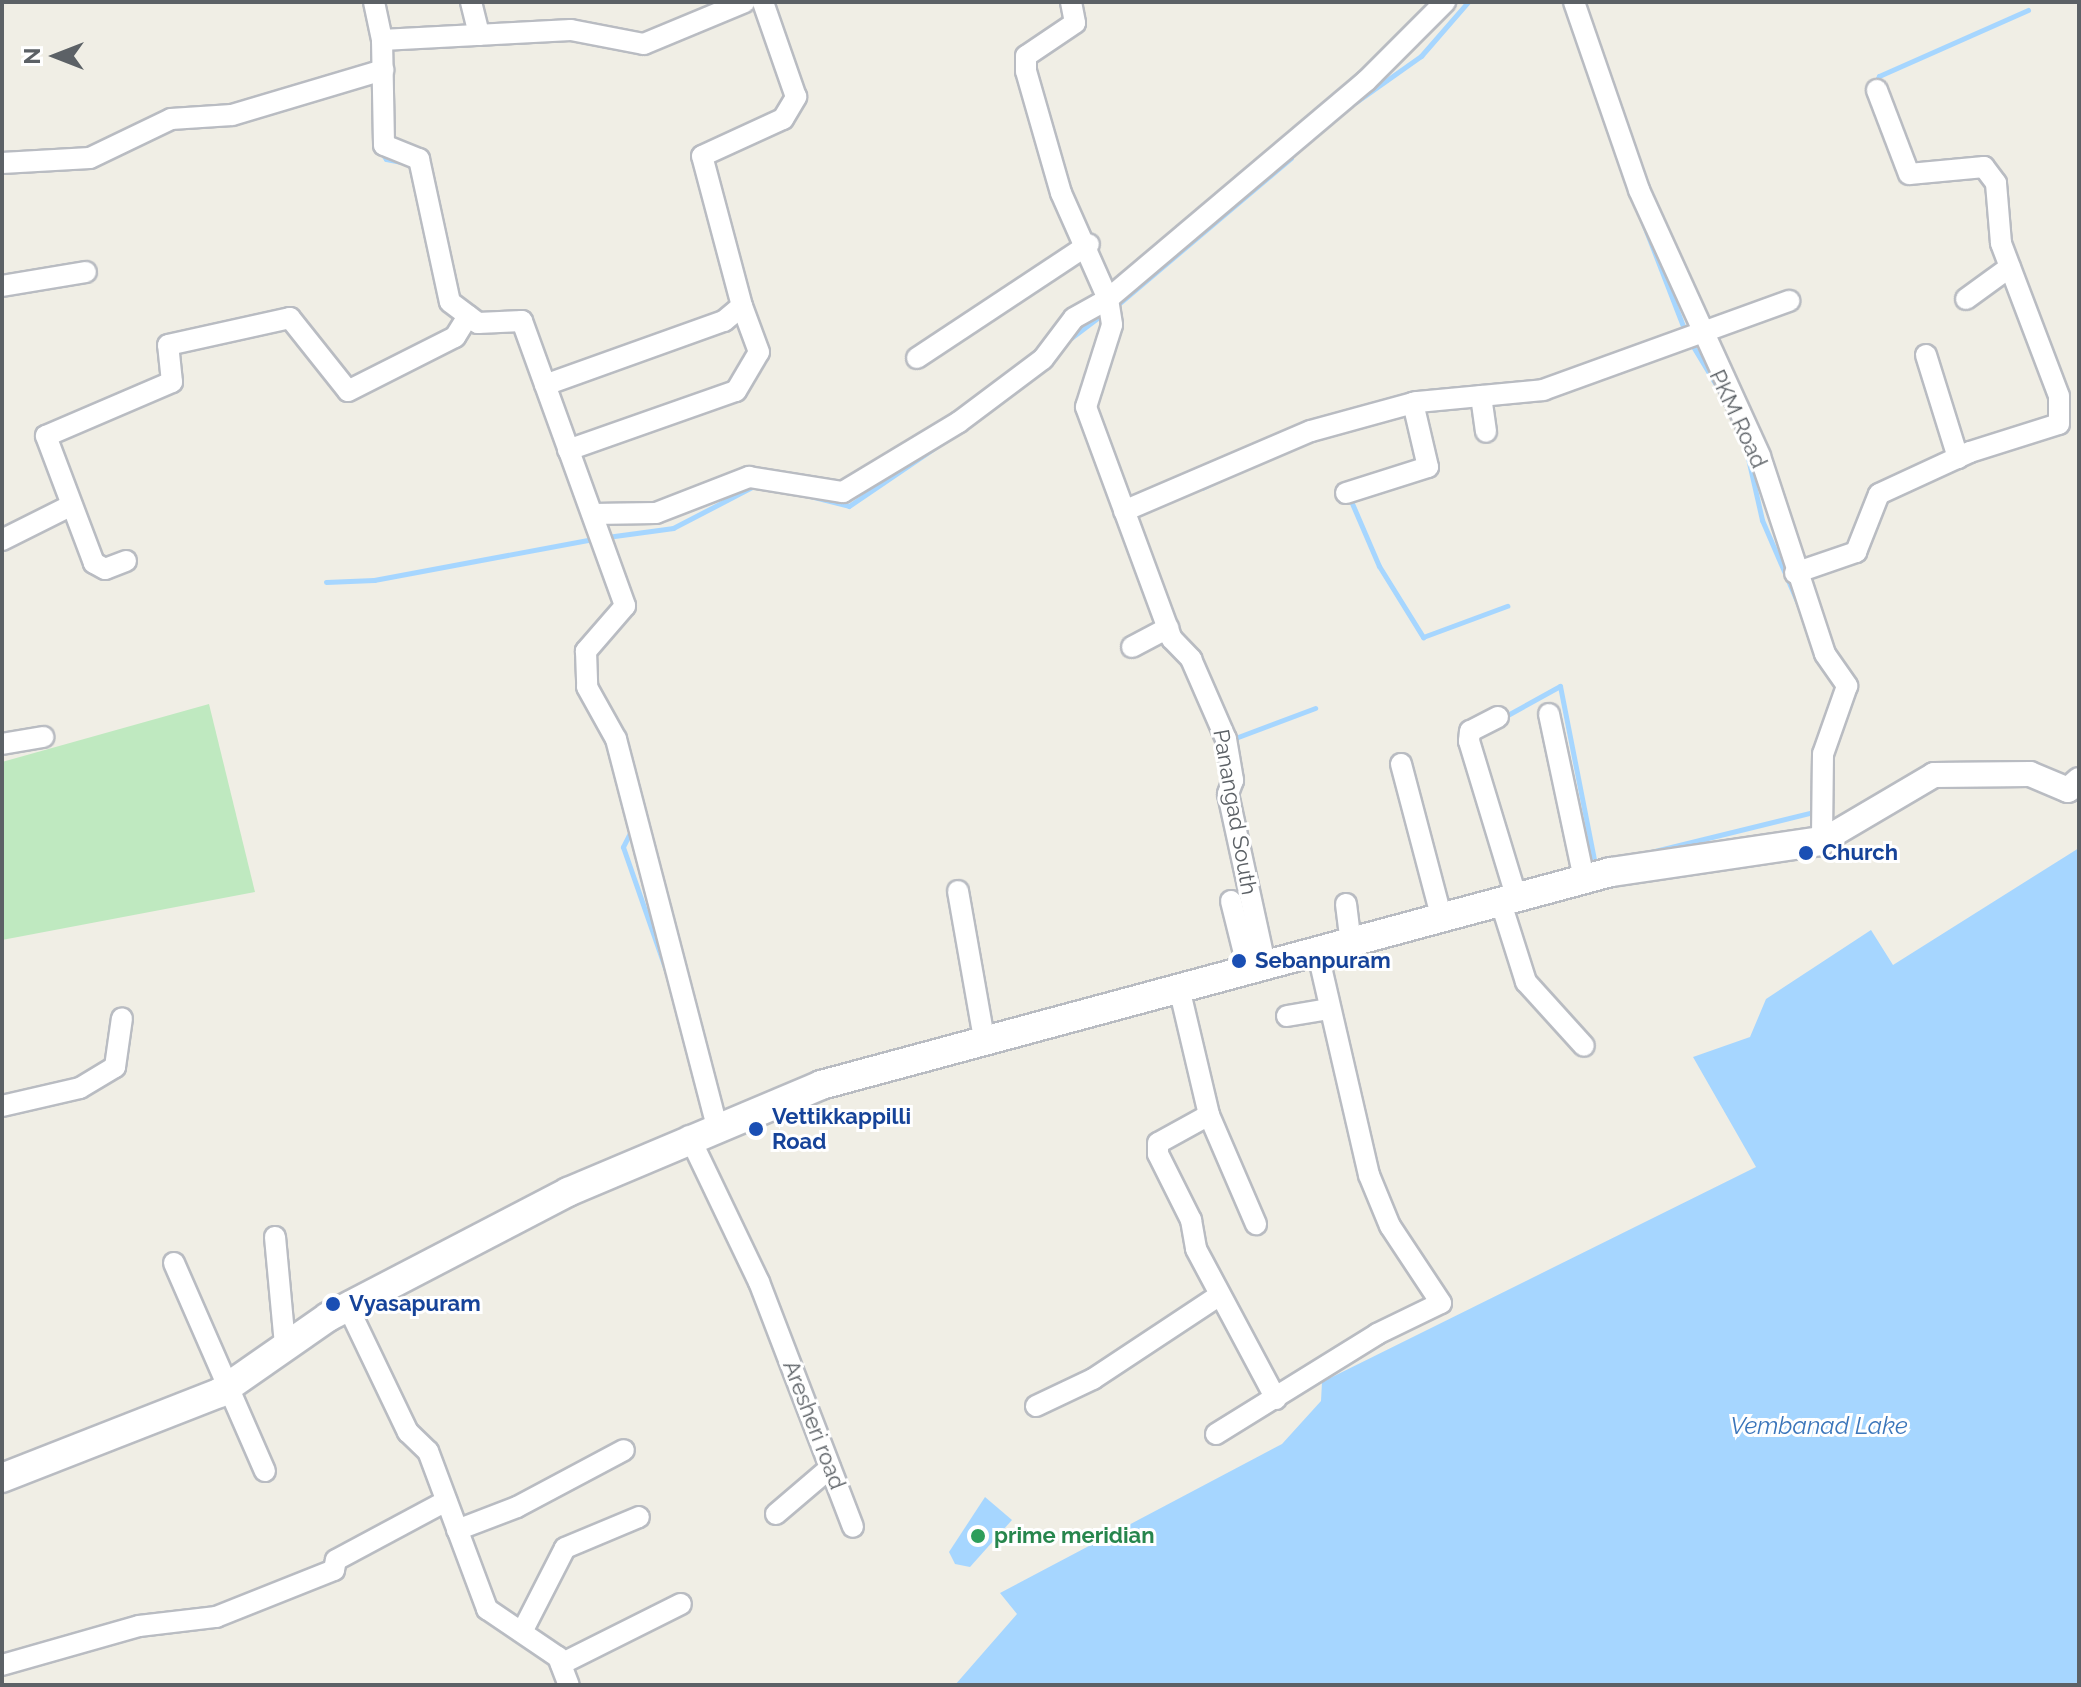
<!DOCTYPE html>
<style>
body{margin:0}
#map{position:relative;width:2081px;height:1687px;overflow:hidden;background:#f0eee5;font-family:Raleway,sans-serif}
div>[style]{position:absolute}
.green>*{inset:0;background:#bfe9c0}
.water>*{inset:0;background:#a6d6ff}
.stream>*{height:5px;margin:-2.5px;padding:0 2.5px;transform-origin:2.5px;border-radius:2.5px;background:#a6d6ff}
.roads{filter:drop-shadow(2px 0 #b9bcc2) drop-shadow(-2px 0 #b9bcc2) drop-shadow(0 2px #b9bcc2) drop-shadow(0 -2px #b9bcc2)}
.minor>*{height:20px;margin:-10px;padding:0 10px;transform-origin:10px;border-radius:10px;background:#fff}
.tertiary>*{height:24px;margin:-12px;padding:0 12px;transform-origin:12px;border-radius:12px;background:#fff}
.secondary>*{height:28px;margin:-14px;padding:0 14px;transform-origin:14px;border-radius:14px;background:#fff}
.dots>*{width:22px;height:22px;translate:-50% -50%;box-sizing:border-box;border:4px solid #fff;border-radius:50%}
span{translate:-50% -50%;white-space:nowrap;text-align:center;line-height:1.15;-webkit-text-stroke:6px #fff;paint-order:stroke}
.street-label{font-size:22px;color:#5c6166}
.transit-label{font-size:22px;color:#164399;font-weight:700}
.left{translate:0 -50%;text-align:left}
.leisure-label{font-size:22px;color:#27864d;font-weight:700}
.water-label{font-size:24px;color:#3a75ba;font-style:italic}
.frame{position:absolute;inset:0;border:4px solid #5c6166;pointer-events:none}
.north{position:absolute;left:16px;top:16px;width:80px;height:80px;-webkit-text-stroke:6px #fff;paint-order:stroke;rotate:270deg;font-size:22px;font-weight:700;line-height:32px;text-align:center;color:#5c6166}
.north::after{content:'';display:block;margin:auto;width:28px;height:36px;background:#5c6166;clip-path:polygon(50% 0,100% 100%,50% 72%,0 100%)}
</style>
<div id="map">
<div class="green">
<div style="clip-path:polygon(209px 704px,255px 892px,2px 940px,2px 762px)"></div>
</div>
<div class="water">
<div style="clip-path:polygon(2079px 848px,2079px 1685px,955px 1685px,1017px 1614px,1000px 1593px,1282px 1444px,1321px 1401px,1322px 1382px,1756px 1167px,1693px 1057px,1750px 1037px,1766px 999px,1871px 930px,1893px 965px)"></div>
<div style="clip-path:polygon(985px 1497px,1012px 1520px,970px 1567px,955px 1564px,949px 1552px)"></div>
</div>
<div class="stream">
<div style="left:1874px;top:86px;width:11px;rotate:-63deg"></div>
<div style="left:1879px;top:76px;width:163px;rotate:-23.9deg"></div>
<div style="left:1356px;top:102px;width:80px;rotate:-35.3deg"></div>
<div style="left:1421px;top:56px;width:72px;rotate:-49deg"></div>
<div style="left:379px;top:149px;width:12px;rotate:55deg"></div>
<div style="left:386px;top:159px;width:16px;rotate:11deg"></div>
<div style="left:1638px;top:210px;width:133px;rotate:68.8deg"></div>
<div style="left:1116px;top:306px;width:229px;rotate:-40.2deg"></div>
<div style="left:1071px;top:338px;width:41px;rotate:-37.1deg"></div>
<div style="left:1691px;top:343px;width:58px;rotate:59deg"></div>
<div style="left:1745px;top:445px;width:77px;rotate:77.2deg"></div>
<div style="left:1762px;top:520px;width:101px;rotate:66.7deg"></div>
<div style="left:1202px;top:488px;width:33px;rotate:-25deg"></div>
<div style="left:810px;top:496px;width:40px;rotate:14.4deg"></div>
<div style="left:849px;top:506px;width:169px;rotate:-34.2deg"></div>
<div style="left:1351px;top:501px;width:71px;rotate:66.7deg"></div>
<div style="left:1379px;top:566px;width:84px;rotate:58.2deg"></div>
<div style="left:1423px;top:637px;width:90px;rotate:-20.3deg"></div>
<div style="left:607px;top:537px;width:67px;rotate:-7.8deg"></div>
<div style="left:673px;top:528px;width:91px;rotate:-27.4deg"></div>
<div style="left:326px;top:582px;width:48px;rotate:-2.4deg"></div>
<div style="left:374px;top:580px;width:223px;rotate:-10.6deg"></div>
<div style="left:1504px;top:717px;width:64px;rotate:-29deg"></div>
<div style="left:1560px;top:686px;width:181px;rotate:78.9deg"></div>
<div style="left:1230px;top:740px;width:91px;rotate:-20.6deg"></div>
<div style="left:632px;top:829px;width:20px;rotate:117deg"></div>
<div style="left:623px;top:847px;width:133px;rotate:70.8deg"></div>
<div style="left:1610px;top:862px;width:209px;rotate:-13.8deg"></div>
<div style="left:1352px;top:927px;width:23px;rotate:-13deg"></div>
<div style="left:1322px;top:937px;width:22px;rotate:-21deg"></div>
</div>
<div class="roads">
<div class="minor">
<div style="left:374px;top:2px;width:39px;rotate:78deg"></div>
<div style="left:382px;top:40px;width:105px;rotate:88.9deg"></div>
<div style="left:384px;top:145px;width:38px;rotate:22deg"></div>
<div style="left:419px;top:159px;width:146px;rotate:77.8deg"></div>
<div style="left:450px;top:302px;width:35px;rotate:37deg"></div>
<div style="left:478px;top:323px;width:44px;rotate:-2.6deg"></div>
<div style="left:522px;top:321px;width:303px;rotate:70.1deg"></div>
<div style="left:625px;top:606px;width:60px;rotate:130.9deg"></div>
<div style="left:586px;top:651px;width:36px;rotate:88deg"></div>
<div style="left:587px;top:687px;width:60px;rotate:60.9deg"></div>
<div style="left:616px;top:739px;width:398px;rotate:75.4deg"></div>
<div style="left:471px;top:2px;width:34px;rotate:76deg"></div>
<div style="left:1071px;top:2px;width:21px;rotate:79deg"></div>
<div style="left:1075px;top:23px;width:59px;rotate:146deg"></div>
<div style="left:1026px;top:56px;width:15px;rotate:90deg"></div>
<div style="left:1026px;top:71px;width:127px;rotate:74deg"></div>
<div style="left:1061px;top:193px;width:116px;rotate:66.1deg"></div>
<div style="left:1108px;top:299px;width:26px;rotate:81deg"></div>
<div style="left:1112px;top:325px;width:86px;rotate:107.6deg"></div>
<div style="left:1086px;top:407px;width:247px;rotate:69.7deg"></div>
<div style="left:1172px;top:639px;width:28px;rotate:46deg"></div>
<div style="left:1191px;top:659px;width:87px;rotate:66.4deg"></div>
<div style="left:1226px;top:739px;width:42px;rotate:80.3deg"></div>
<div style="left:1233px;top:780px;width:15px;rotate:110deg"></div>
<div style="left:1228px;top:794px;width:178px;rotate:77.7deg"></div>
<div style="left:1574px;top:2px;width:199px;rotate:70.9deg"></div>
<div style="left:1639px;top:190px;width:292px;rotate:65.5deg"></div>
<div style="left:1760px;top:456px;width:208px;rotate:71.8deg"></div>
<div style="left:1825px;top:654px;width:39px;rotate:55deg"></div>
<div style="left:1847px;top:686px;width:72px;rotate:109.4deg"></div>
<div style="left:1823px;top:754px;width:87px;rotate:90.7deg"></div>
<div style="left:382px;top:40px;width:189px;rotate:-3deg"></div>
<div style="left:571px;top:30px;width:74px;rotate:10.9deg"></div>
<div style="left:644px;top:44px;width:109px;rotate:-22.6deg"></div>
<div style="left:2px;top:163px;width:88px;rotate:-3.3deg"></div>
<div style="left:90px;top:158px;width:90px;rotate:-25.7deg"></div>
<div style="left:171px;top:119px;width:61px;rotate:-3.8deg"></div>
<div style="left:232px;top:115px;width:158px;rotate:-16.6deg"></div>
<div style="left:2px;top:286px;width:85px;rotate:-9.5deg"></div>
<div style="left:1966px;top:299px;width:54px;rotate:-36deg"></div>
<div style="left:1926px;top:355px;width:108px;rotate:72.7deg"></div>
<div style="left:917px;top:358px;width:206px;rotate:-33.5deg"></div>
<div style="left:545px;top:385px;width:190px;rotate:-19.7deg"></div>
<div style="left:724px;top:321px;width:23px;rotate:-40deg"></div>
<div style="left:742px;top:306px;width:155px;rotate:-104.9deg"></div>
<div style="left:702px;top:156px;width:89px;rotate:-24.6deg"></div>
<div style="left:783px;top:119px;width:26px;rotate:-59deg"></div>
<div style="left:796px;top:97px;width:101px;rotate:-109.2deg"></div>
<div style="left:1481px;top:396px;width:36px;rotate:82deg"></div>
<div style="left:568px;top:450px;width:178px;rotate:-19.4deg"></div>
<div style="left:736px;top:391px;width:45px;rotate:-59.5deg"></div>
<div style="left:759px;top:352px;width:49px;rotate:-110.3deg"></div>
<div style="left:1346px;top:493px;width:86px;rotate:-17.6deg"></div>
<div style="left:1428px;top:467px;width:66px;rotate:-103.2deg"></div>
<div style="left:1124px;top:511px;width:203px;rotate:-23.2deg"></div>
<div style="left:1311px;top:431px;width:110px;rotate:-15.3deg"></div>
<div style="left:1417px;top:402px;width:127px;rotate:-5.4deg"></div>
<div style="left:1543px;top:390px;width:262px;rotate:-19.9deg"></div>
<div style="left:593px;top:514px;width:63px;rotate:-0.9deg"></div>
<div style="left:656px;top:513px;width:100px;rotate:-21.2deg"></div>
<div style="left:749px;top:477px;width:95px;rotate:9.1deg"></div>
<div style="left:843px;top:492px;width:135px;rotate:-31.1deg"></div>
<div style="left:959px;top:422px;width:105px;rotate:-36.9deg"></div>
<div style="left:1043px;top:359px;width:51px;rotate:-52.9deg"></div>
<div style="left:1074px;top:318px;width:39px;rotate:-29deg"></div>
<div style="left:1108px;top:299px;width:338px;rotate:-40.2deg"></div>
<div style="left:1366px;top:81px;width:112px;rotate:-45deg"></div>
<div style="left:2px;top:540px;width:76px;rotate:-26.6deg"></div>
<div style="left:126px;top:561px;width:22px;rotate:159deg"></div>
<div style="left:105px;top:569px;width:13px;rotate:-151deg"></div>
<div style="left:94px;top:563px;width:136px;rotate:-110.7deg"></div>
<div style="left:46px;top:436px;width:137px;rotate:-23.2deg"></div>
<div style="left:172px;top:382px;width:37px;rotate:-96deg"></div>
<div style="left:168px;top:345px;width:125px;rotate:-12.5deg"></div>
<div style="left:290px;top:318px;width:93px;rotate:51.5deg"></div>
<div style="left:348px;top:391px;width:120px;rotate:-26.8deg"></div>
<div style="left:455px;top:337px;width:25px;rotate:-58deg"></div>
<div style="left:1795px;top:573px;width:65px;rotate:-19deg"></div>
<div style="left:1856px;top:552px;width:62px;rotate:-68.4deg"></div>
<div style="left:1879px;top:494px;width:100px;rotate:-24.8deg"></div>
<div style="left:1970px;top:452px;width:93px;rotate:-17.5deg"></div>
<div style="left:2059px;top:424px;width:28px;rotate:-90deg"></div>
<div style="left:2059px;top:396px;width:164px;rotate:-110.8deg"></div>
<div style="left:2001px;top:243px;width:60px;rotate:-94.8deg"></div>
<div style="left:1996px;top:183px;width:20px;rotate:-127deg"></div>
<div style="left:1984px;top:167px;width:75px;rotate:174.7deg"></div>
<div style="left:1909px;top:174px;width:90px;rotate:-110.9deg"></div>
<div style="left:1132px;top:647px;width:41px;rotate:-27.8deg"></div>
<div style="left:1549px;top:714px;width:169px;rotate:78deg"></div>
<div style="left:1498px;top:717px;width:31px;rotate:153deg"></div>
<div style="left:1470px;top:731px;width:10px;rotate:96deg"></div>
<div style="left:1469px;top:741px;width:165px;rotate:73.1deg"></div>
<div style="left:2px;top:744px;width:42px;rotate:-9.7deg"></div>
<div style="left:1401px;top:764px;width:160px;rotate:75.2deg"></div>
<div style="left:958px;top:891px;width:155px;rotate:80deg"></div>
<div style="left:1231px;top:901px;width:74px;rotate:76deg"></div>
<div style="left:1501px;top:903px;width:83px;rotate:72.4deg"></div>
<div style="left:1526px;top:982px;width:86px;rotate:47.8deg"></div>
<div style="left:1346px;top:904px;width:40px;rotate:82.9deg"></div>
<div style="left:1180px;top:992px;width:126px;rotate:76.7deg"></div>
<div style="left:1209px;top:1115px;width:58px;rotate:151.2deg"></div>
<div style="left:1158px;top:1143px;width:11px;rotate:90deg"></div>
<div style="left:1158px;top:1154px;width:74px;rotate:63.4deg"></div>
<div style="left:1191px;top:1220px;width:29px;rotate:80deg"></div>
<div style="left:1196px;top:1249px;width:170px;rotate:61.9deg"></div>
<div style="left:1287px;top:1016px;width:43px;rotate:-9.5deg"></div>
<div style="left:2px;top:1106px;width:80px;rotate:-13deg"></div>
<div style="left:80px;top:1088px;width:41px;rotate:-31deg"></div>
<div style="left:115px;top:1067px;width:49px;rotate:-81.9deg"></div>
<div style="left:1209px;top:1115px;width:119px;rotate:66.7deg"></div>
<div style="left:689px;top:1136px;width:162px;rotate:64.4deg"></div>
<div style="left:759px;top:1282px;width:262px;rotate:69deg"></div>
<div style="left:275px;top:1237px;width:108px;rotate:84.7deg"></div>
<div style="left:174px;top:1263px;width:227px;rotate:66.4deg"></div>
<div style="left:348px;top:1307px;width:139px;rotate:64.4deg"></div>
<div style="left:408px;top:1432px;width:28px;rotate:44deg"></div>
<div style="left:428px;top:1451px;width:169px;rotate:69.5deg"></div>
<div style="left:487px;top:1609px;width:86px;rotate:34.1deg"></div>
<div style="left:558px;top:1657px;width:30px;rotate:69deg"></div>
<div style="left:1036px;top:1406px;width:63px;rotate:-25.3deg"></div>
<div style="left:1093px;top:1379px;width:152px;rotate:-33.5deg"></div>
<div style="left:1216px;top:1434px;width:190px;rotate:-31.8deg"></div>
<div style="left:1377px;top:1334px;width:71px;rotate:-25.8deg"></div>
<div style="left:1441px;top:1303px;width:92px;rotate:-123.5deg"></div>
<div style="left:1390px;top:1226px;width:55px;rotate:-112.4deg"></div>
<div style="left:1369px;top:1175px;width:227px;rotate:-103deg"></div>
<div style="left:776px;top:1514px;width:71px;rotate:-40.4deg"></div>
<div style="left:457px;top:1530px;width:64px;rotate:-21deg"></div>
<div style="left:517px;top:1507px;width:121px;rotate:-28deg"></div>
<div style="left:522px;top:1632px;width:94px;rotate:-62.9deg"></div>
<div style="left:565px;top:1548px;width:80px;rotate:-22.7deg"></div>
<div style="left:561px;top:1664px;width:134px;rotate:-26.6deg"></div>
<div style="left:2px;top:1665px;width:142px;rotate:-15.9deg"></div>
<div style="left:139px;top:1626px;width:78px;rotate:-6.7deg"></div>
<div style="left:216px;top:1617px;width:127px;rotate:-21.7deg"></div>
<div style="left:334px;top:1570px;width:10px;rotate:-79deg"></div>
<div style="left:336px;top:1560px;width:125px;rotate:-28.2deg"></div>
</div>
<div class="tertiary">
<div style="left:1822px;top:841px;width:130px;rotate:-30.5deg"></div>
<div style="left:1934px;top:775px;width:96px;rotate:-0.6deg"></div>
<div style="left:2030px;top:774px;width:41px;rotate:22.8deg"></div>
<div style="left:2068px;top:790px;width:15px;rotate:-42deg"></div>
</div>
<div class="secondary">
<div style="left:2px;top:1478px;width:233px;rotate:-21.4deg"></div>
<div style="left:219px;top:1393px;width:133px;rotate:-34.9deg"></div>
<div style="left:328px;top:1317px;width:271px;rotate:-27.5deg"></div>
<div style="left:568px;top:1192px;width:275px;rotate:-22.9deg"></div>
<div style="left:821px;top:1085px;width:818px;rotate:-15.09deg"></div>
<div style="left:1611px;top:872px;width:213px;rotate:-8.4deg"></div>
</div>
</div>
<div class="dots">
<div style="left:1806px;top:853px;background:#1a4fb4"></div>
<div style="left:1239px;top:961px;background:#1a4fb4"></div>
<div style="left:756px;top:1129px;background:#1a4fb4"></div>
<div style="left:333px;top:1304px;background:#1a4fb4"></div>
<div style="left:978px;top:1536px;background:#2e9e5b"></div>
</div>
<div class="street-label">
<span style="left:1738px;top:419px;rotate:65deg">PKM Road</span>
<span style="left:1235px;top:812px;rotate:80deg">Panangad South</span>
<span style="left:814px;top:1425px;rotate:69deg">Aresheri road</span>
</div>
<div class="transit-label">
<span class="left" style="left:1822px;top:853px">Church</span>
<span class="left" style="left:1255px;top:961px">Sebanpuram</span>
<span class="left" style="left:772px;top:1129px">Vettikkappilli<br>Road</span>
<span class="left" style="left:349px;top:1304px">Vyasapuram</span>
</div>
<div class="leisure-label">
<span class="left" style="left:994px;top:1536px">prime meridian</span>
</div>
<div class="water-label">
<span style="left:1819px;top:1426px">Vembanad Lake</span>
</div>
<div class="frame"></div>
<div class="north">N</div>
</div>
